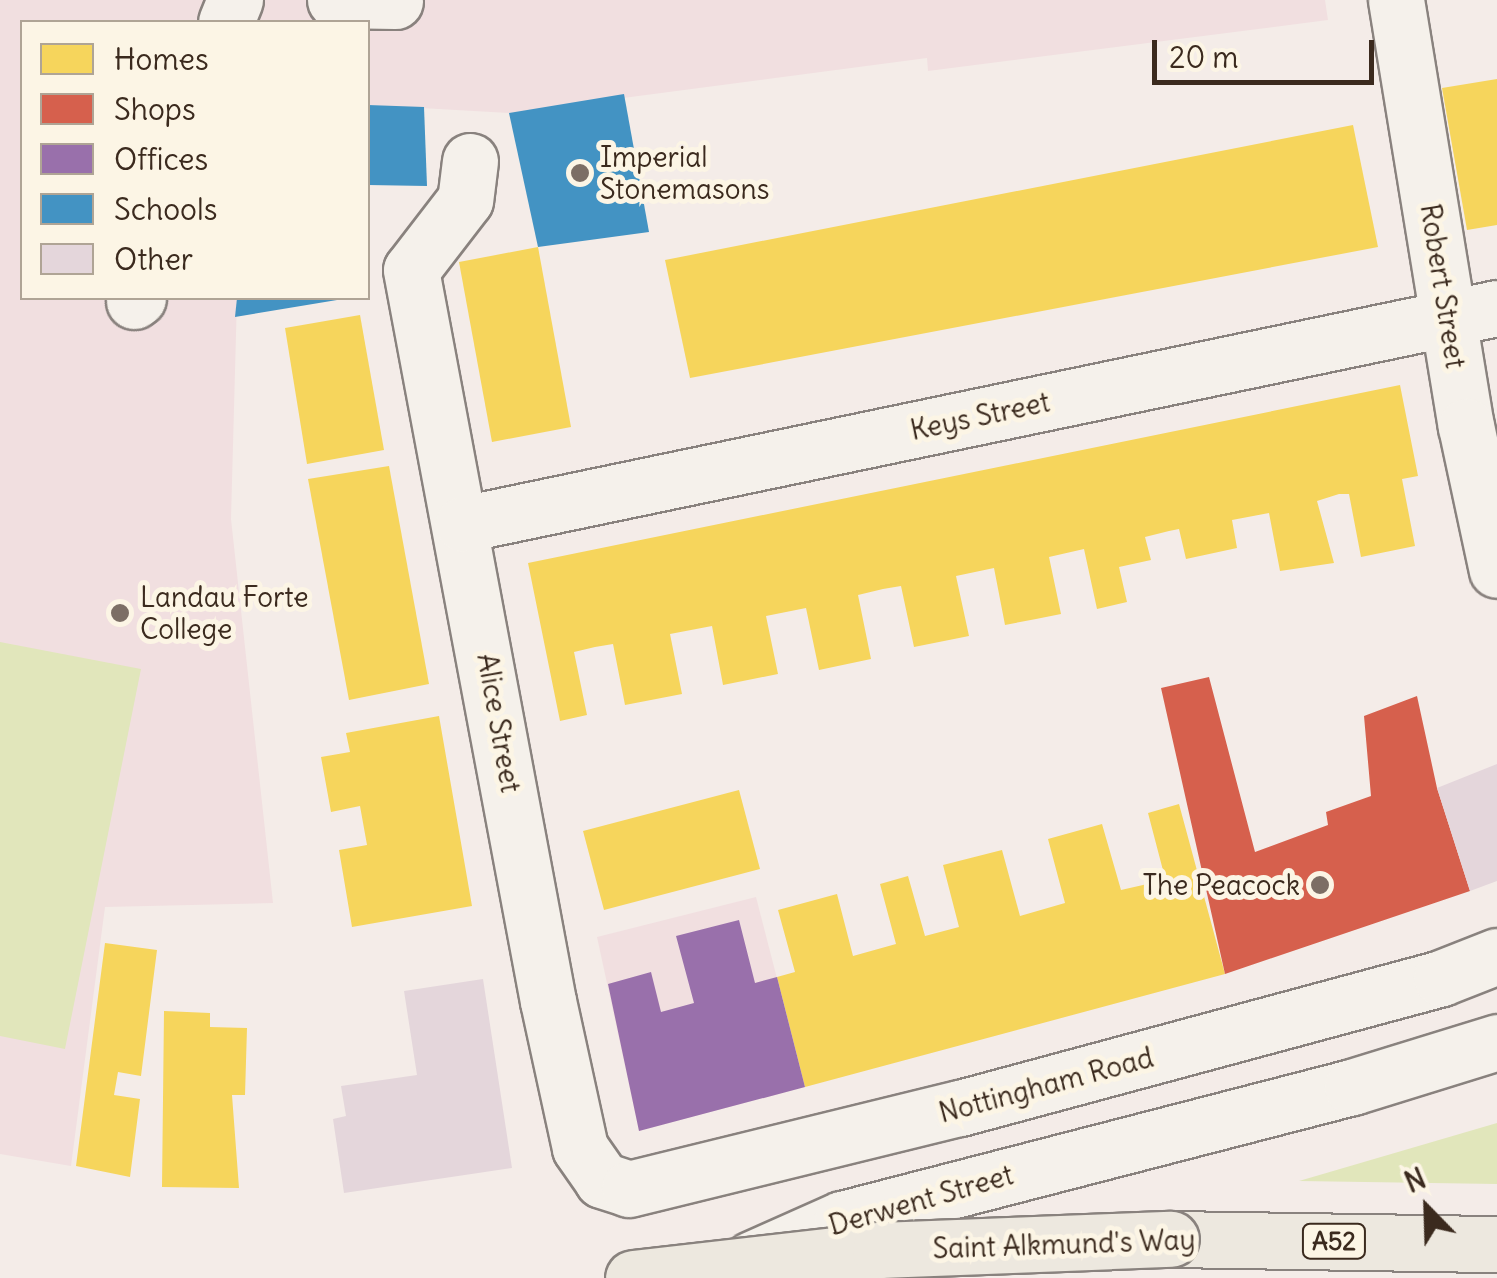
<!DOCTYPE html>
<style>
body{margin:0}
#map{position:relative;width:1497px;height:1278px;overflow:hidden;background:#f4ece8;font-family:Delius,sans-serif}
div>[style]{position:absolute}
.built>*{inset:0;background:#f1dfe0}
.green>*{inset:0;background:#e1e6bb}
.homes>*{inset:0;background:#f6d55c}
.shops>*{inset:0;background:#d6604d}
.offices>*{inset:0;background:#9970ab}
.schools>*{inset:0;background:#4393c3}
.building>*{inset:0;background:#e4d6db}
.roads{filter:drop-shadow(2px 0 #89827e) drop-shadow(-2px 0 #89827e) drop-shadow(0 2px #89827e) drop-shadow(0 -2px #89827e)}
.minor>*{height:55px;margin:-27.5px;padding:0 27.5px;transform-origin:27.5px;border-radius:27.5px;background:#f5f1eb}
.major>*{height:55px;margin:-27.5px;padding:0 27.5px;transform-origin:27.5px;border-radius:27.5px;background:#ede8df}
.bridges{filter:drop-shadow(2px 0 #89827e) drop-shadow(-2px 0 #89827e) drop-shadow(0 2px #89827e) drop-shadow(0 -2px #89827e)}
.major-bridge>*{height:55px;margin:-27.5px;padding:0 27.5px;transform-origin:27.5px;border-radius:27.5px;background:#ede8df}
.dots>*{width:28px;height:28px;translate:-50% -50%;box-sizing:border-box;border:5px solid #fcf5e5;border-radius:50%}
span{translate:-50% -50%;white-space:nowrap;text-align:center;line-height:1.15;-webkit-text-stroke:10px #fcf5e5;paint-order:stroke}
.shield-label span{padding:2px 8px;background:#fcf5e5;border:2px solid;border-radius:8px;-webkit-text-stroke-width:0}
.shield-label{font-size:25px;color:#3b2a1e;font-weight:700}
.poi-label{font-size:28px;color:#3b2a1e}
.left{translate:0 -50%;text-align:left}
.right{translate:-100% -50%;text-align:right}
.street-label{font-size:28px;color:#3b2a1e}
.legend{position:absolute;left:20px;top:20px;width:350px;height:280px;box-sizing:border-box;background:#fcf5e5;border:2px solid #afa495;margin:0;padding:12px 18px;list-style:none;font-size:30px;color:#3b2a1e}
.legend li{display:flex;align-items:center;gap:20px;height:50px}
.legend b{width:50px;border:2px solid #afa495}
.north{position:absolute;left:1377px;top:1158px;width:100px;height:100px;-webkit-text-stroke:8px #fcf5e5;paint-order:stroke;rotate:337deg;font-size:28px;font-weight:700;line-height:40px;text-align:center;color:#3b2a1e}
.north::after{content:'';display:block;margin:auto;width:35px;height:45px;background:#3b2a1e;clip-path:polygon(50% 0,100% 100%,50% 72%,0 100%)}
.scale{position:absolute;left:1152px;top:40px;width:222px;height:45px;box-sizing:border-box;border:5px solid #3b2a1e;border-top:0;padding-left:12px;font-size:30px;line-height:35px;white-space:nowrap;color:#3b2a1e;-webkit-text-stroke:8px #fcf5e5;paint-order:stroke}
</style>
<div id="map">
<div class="built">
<div style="clip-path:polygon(0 0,1325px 0,1328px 20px,928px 71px,927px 58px,509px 113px,368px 105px,368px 22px,22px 22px,22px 298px,237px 298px,231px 519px,273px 903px,105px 907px,71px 1166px,0 1154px)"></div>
<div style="clip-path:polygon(756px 897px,805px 1087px,639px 1131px,597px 937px)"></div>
</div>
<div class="green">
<div style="clip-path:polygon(0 642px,141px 669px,65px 1049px,0 1036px)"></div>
<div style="clip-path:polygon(1497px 1123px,1497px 1184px,1299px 1181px)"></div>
</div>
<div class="homes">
<div style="clip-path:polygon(1497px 79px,1497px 225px,1467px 230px,1442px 88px)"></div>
<div style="clip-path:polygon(1353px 125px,1378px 247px,690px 378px,665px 260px)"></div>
<div style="clip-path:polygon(538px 247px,571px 427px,492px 442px,459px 262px)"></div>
<div style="clip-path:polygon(360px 315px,384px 450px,307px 464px,285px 328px)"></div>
<div style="clip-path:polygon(1400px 385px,1418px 476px,1402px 479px,1415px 546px,1361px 557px,1349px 494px,1339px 494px,1317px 501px,1334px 563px,1280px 571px,1269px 513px,1232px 520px,1237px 548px,1186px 559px,1179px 529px,1169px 531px,1145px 537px,1151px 560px,1119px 567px,1127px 602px,1097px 609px,1084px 549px,1049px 557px,1061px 614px,1036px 619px,1005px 625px,994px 568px,956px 576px,969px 636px,914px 647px,901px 586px,883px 589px,858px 595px,871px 659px,819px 670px,806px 608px,766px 616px,778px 674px,723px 685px,712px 626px,670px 634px,682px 694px,625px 705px,613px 644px,595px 647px,574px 652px,587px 715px,560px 721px,528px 563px)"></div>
<div style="clip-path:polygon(389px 466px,429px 684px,349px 700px,308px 479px)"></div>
<div style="clip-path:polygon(439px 716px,472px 906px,352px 927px,339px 850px,367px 845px,360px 806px,331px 812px,321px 757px,350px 752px,346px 733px)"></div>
<div style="clip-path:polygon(739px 790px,760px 869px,604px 910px,583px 831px)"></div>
<div style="clip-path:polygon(1179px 804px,1225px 974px,805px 1087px,777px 977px,795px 972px,778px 910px,837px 894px,853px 956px,896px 944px,880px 884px,908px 876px,925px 936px,959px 927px,943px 865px,1002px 850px,1020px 916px,1065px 903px,1048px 839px,1102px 824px,1121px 890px,1143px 885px,1165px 878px,1148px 813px)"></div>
<div style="clip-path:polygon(105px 943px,157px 950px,141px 1076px,118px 1072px,114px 1095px,140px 1099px,130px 1177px,76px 1166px)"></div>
<div style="clip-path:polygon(164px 1011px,210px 1013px,210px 1027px,247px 1028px,245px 1095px,232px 1095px,239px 1188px,162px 1187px)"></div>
</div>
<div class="shops">
<div style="clip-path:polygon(1209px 677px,1255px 852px,1328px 825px,1326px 812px,1371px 796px,1364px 716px,1417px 696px,1437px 788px,1470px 891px,1225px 974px,1161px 688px)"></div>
</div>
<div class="offices">
<div style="clip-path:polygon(739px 920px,755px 983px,777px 977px,805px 1087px,639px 1131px,608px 984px,651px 972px,661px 1012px,694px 1003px,676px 936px)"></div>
</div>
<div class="schools">
<div style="clip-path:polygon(624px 94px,649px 232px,538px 247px,509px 113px)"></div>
<div style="clip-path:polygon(368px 105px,424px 107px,427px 186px,368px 185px)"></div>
<div style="clip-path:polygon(237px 298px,337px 298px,337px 300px,235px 317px)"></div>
</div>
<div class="building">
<div style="clip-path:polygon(1497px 764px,1497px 881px,1470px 891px,1437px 788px)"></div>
<div style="clip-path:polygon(483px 979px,512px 1168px,344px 1193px,333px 1119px,346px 1116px,341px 1086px,417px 1075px,404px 991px)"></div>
</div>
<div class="roads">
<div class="minor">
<div style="left:335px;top:0;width:60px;rotate:1deg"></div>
<div style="left:1396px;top:0;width:432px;rotate:80.7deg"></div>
<div style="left:1466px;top:426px;width:147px;rotate:77.9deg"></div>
<div style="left:226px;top:22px;width:24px;rotate:-68deg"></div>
<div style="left:470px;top:161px;width:39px;rotate:97deg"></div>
<div style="left:465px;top:200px;width:88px;rotate:127.6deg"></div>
<div style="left:411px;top:270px;width:744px;rotate:79.39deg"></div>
<div style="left:548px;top:1001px;width:150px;rotate:77.7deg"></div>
<div style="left:580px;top:1148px;width:39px;rotate:55deg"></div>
<div style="left:602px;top:1180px;width:28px;rotate:18deg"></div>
<div style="left:629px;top:1189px;width:341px;rotate:-13.8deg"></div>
<div style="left:960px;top:1108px;width:498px;rotate:-15.1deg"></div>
<div style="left:1441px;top:978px;width:60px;rotate:-21.4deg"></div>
<div style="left:134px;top:301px;width:5px;rotate:-37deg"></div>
<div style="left:463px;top:524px;width:1056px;rotate:-11.8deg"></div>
<div style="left:752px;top:1259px;width:98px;rotate:-24deg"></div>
<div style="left:842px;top:1219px;width:527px;rotate:-14.51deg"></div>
<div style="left:1352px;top:1087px;width:152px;rotate:-17.2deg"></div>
</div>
<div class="major">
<div style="left:1171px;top:1239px;width:326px;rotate:0.9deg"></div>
</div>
</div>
<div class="bridges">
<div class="major-bridge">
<div style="left:633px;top:1278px;width:249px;rotate:-6.5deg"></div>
<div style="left:880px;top:1250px;width:291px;rotate:-2.2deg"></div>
</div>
</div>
<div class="dots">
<div style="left:580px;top:173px;background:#7c6e65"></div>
<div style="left:120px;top:613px;background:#7c6e65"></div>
<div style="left:1320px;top:885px;background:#7c6e65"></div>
</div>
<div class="shield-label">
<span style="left:1334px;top:1241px">A52</span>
</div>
<div class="poi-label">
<span class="left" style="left:600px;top:173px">Imperial<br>Stonemasons</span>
<span class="left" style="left:140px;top:613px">Landau Forte<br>College</span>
<span class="right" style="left:1300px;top:885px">The Peacock</span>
</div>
<div class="street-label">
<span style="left:1443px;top:286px;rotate:81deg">Robert Street</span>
<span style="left:980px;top:416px;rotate:-12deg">Keys Street</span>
<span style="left:499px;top:723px;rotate:80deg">Alice Street</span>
<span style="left:1046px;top:1085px;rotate:-15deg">Nottingham Road</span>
<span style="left:921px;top:1200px;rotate:-16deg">Derwent Street</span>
<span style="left:1064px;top:1244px;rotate:-2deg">Saint Alkmund's Way</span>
</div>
<ul class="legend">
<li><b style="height:28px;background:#f6d55c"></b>Homes</li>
<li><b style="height:28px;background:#d6604d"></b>Shops</li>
<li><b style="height:28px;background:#9970ab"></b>Offices</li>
<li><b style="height:28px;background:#4393c3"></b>Schools</li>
<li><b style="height:28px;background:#e4d6db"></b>Other</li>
</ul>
<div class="north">N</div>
<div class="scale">20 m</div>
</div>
